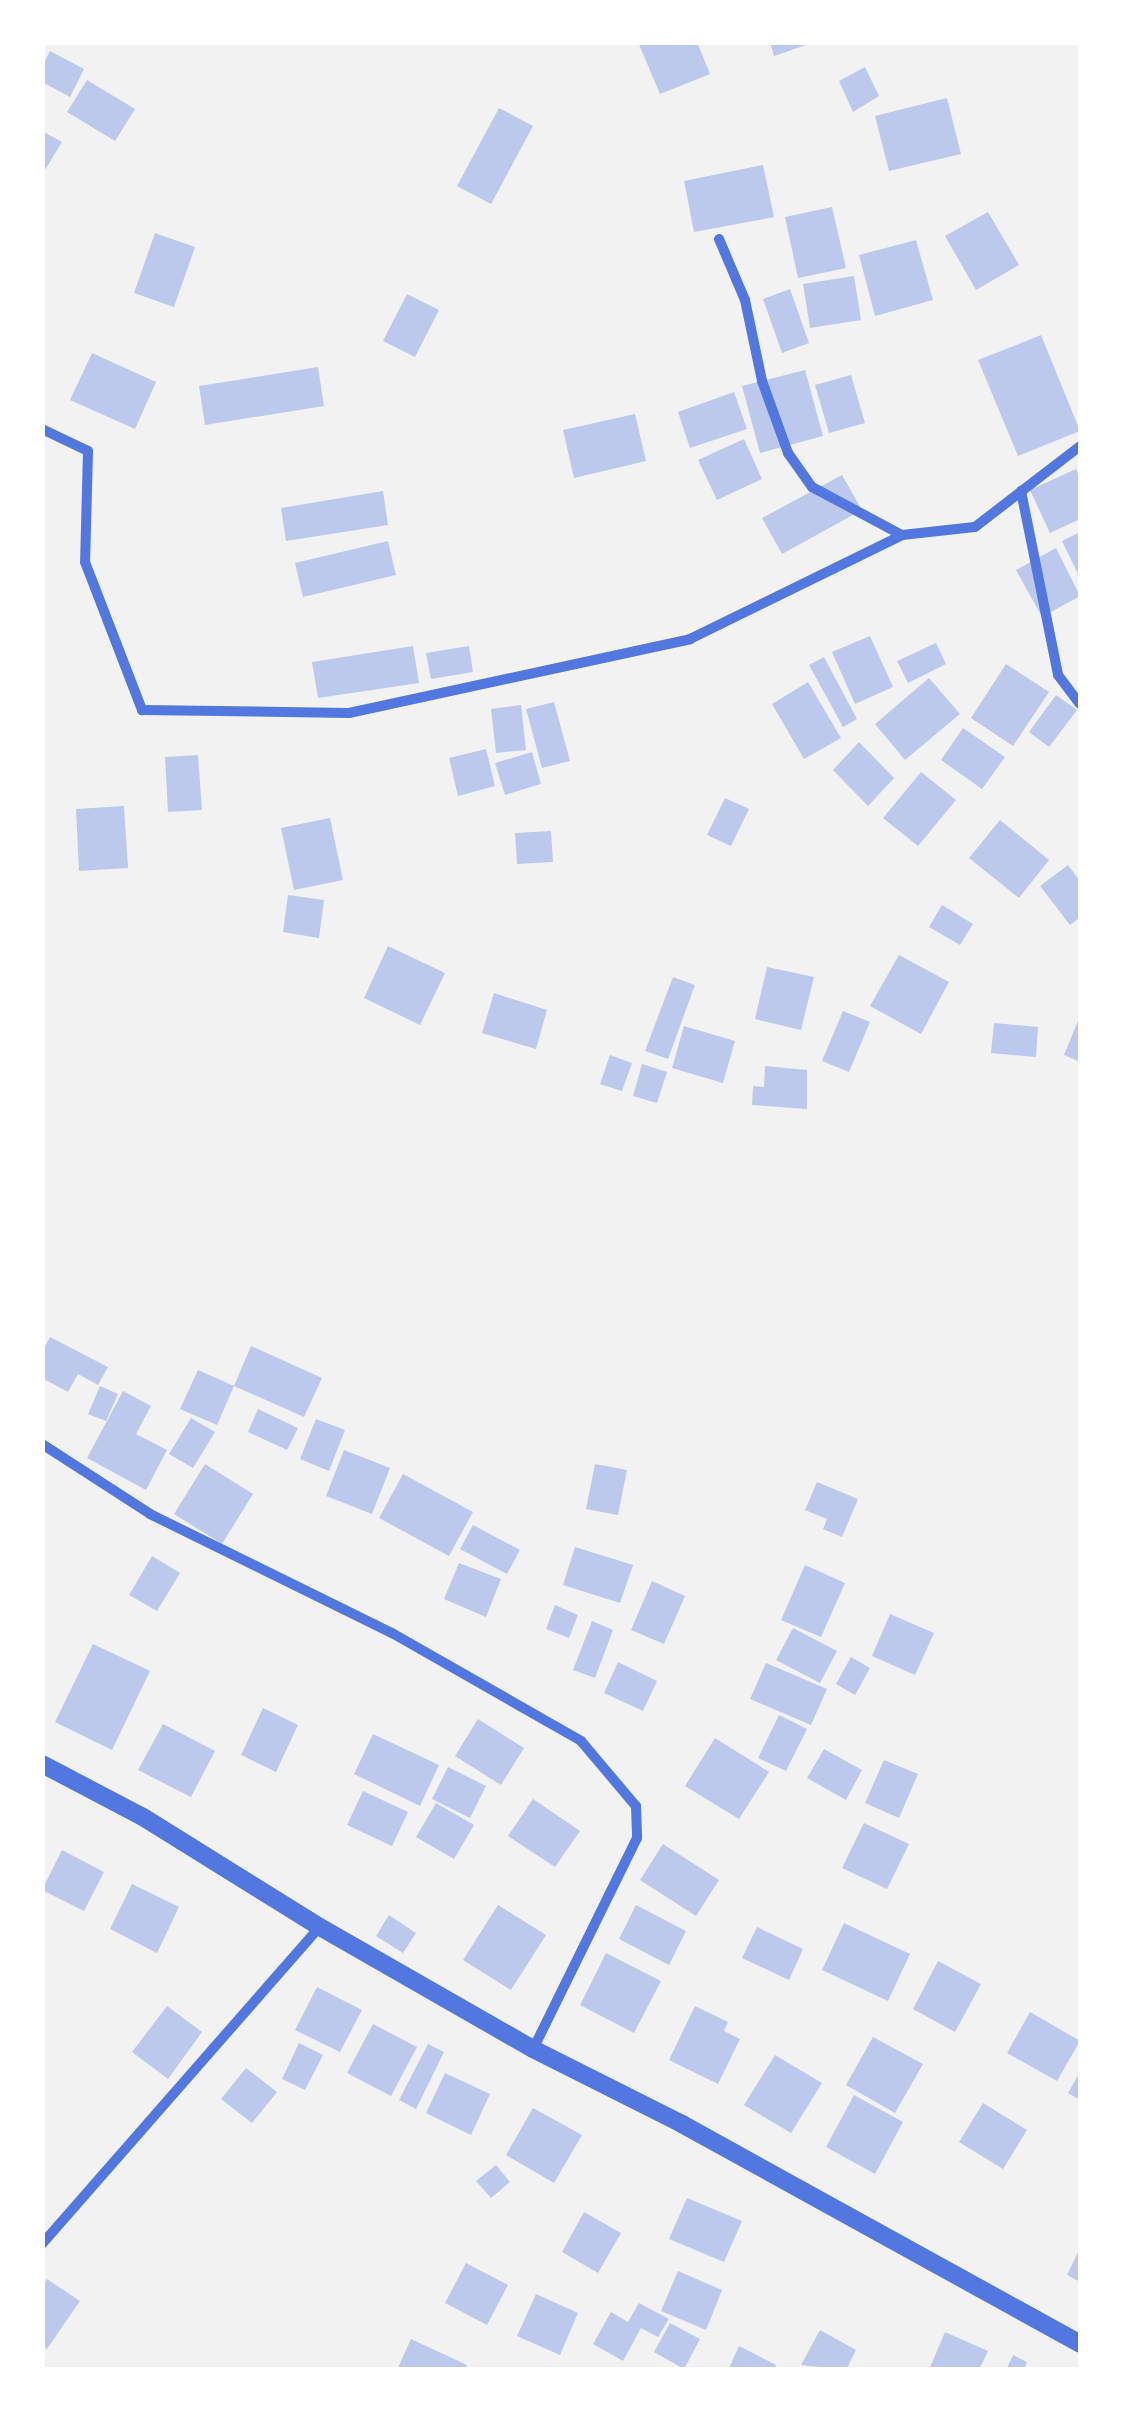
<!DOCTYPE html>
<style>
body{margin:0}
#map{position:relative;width:1123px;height:2412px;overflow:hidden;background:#f2f2f2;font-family:"Fira Sans",sans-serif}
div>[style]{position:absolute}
.building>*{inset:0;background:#bdc9ec}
.minor>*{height:10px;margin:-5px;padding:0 5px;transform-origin:5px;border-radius:5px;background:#5277de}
.tertiary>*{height:18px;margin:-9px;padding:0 9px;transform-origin:9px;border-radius:9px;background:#5277de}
span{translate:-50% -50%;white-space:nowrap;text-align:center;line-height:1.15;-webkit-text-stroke:9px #fff;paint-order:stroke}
.frame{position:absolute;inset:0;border:45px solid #fff;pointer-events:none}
</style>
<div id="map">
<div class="building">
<div style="clip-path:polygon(638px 42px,697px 42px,710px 74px,660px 94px)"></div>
<div style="clip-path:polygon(770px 42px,812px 42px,812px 43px,774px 56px)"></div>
<div style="clip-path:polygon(50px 51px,84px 69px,70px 97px,42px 82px,42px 66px)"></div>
<div style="clip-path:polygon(865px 67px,879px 96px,853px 112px,839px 81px)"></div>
<div style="clip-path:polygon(87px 80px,135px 109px,115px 141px,67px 112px)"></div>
<div style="clip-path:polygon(947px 98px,961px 154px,889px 171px,875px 116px)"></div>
<div style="clip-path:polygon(499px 108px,533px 126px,491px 204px,457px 186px)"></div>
<div style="clip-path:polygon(42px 131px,62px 142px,42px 175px)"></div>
<div style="clip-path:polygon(763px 165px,774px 217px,694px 232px,684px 181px)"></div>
<div style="clip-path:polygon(832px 207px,846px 268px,798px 278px,785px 217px)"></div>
<div style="clip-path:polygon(988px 212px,1019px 265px,976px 290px,945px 236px)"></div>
<div style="clip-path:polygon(155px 233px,195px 247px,174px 307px,134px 293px)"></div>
<div style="clip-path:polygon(916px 240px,933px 300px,875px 316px,859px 255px)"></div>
<div style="clip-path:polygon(854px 276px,861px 320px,810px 328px,803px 284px)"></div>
<div style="clip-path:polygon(790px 289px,809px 343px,782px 353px,763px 299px)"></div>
<div style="clip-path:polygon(407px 294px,439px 310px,415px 357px,383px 341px)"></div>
<div style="clip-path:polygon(1041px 335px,1080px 431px,1018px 456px,978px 360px)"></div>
<div style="clip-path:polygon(92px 353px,156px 382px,135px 429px,70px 400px)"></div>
<div style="clip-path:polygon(318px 367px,324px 406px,205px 425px,199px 386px)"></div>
<div style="clip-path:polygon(805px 370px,823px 436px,760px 453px,742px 386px)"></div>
<div style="clip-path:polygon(851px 375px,865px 423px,829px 433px,815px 385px)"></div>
<div style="clip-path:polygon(734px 392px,747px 429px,690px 448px,678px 412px)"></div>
<div style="clip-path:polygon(635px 414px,646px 461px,574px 478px,563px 430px)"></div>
<div style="clip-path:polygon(744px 439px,762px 479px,717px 500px,698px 460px)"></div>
<div style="clip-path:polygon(1076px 469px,1080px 479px,1080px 519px,1050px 533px,1030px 490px)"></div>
<div style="clip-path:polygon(842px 475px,862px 510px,782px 554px,762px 518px)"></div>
<div style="clip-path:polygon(383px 491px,388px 525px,286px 541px,281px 508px)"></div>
<div style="clip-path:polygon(1080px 532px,1080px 573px,1078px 574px,1062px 541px)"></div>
<div style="clip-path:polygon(388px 541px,396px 575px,303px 597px,295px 563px)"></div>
<div style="clip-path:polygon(1056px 548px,1080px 596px,1042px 617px,1016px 570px)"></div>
<div style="clip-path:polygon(870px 636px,893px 687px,855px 704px,832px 652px)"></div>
<div style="clip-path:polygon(936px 643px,946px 664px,908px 683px,897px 661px)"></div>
<div style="clip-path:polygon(413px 646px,419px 683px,318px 698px,312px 662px)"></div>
<div style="clip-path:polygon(469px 646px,473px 672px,431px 679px,426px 653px)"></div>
<div style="clip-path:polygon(824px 657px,857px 719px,843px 727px,809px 665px)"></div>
<div style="clip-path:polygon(1006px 664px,1049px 692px,1013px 746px,971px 718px)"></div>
<div style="clip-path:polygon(929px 678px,960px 714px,905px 760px,875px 724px)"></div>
<div style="clip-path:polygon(808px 682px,841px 738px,804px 759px,772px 704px)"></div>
<div style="clip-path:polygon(1056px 695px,1077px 710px,1049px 747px,1029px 732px)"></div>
<div style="clip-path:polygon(554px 702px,570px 761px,542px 768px,526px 709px)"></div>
<div style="clip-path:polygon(521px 705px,526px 750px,496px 753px,491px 709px)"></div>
<div style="clip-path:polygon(963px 728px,1005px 757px,982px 789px,941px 760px)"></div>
<div style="clip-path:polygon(859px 742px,894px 778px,868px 806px,833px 770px)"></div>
<div style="clip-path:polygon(486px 749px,495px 786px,458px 796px,449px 758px)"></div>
<div style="clip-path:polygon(532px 752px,541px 784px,505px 795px,495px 763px)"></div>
<div style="clip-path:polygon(198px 755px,202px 810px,168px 812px,165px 757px)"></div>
<div style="clip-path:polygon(921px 772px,956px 800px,918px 846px,883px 818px)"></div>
<div style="clip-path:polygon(725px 798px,749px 809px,731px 846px,707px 835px)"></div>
<div style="clip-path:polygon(124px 806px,128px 868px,79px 871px,76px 809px)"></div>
<div style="clip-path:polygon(330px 818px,343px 880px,294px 890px,281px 828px)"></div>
<div style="clip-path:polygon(1000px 820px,1049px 860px,1019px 898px,969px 858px)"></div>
<div style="clip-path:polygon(551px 831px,553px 862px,517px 864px,515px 833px)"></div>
<div style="clip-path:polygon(1068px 865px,1080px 881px,1080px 917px,1070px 925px,1040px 886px)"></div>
<div style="clip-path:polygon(288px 895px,324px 900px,319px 938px,283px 932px)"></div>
<div style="clip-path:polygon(942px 905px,973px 924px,960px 945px,929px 927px)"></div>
<div style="clip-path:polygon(388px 946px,445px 973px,420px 1025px,364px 998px)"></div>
<div style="clip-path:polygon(899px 955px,949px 982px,921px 1034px,870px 1006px)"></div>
<div style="clip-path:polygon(767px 967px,814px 977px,801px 1030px,755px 1019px)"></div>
<div style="clip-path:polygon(673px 977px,695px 985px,668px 1059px,645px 1051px)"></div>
<div style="clip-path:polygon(494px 993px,547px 1010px,536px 1049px,482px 1033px)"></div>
<div style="clip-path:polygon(843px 1011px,870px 1022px,849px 1072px,822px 1061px)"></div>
<div style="clip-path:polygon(1080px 1016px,1080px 1062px,1064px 1055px)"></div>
<div style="clip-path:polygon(994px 1023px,1038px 1027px,1036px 1057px,991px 1053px)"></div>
<div style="clip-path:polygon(684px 1026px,735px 1041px,723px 1083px,672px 1068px)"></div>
<div style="clip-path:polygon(610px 1055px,632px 1063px,622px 1091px,600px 1084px)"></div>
<div style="clip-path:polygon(642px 1064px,667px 1072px,657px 1103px,633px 1096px)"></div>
<div style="clip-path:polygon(765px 1066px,807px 1070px,807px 1109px,752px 1105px,753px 1086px,764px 1087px)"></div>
<div style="clip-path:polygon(50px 1337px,108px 1367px,98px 1385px,78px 1374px,68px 1392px,42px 1378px,42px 1352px)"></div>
<div style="clip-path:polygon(251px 1346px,322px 1378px,304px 1417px,234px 1386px)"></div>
<div style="clip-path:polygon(198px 1370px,234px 1386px,217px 1425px,180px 1409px)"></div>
<div style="clip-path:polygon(100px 1386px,118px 1394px,106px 1421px,88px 1414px)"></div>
<div style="clip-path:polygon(123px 1391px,151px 1406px,136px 1434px,167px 1450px,146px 1490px,87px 1458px)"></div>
<div style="clip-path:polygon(258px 1409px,298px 1428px,287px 1450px,248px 1432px)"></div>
<div style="clip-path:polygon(191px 1418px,215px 1432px,193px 1468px,169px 1454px)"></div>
<div style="clip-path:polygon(316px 1419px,345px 1430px,329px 1471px,300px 1459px)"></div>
<div style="clip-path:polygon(344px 1450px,390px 1468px,372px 1514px,326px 1496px)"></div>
<div style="clip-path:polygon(205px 1464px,253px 1494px,222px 1544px,174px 1514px)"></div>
<div style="clip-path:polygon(595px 1464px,627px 1470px,618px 1515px,586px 1509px)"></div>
<div style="clip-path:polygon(403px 1474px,473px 1512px,449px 1556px,379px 1518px)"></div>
<div style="clip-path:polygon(817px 1482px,858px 1499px,842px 1537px,823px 1529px,827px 1519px,805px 1510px)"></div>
<div style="clip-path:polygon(473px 1525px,520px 1550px,507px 1574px,460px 1549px)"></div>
<div style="clip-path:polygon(575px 1547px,633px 1565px,620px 1603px,563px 1585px)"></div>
<div style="clip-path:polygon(152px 1556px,180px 1573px,157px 1611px,129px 1595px)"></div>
<div style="clip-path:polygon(459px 1563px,501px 1579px,486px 1617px,444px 1599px)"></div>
<div style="clip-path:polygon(805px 1565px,845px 1583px,821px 1637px,781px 1620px)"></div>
<div style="clip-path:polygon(652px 1581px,685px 1596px,664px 1644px,631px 1630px)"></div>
<div style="clip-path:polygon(555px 1605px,578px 1615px,569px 1638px,546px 1629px)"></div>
<div style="clip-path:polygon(890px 1614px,934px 1633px,915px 1675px,872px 1656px)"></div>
<div style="clip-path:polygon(592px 1621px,613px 1630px,595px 1678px,573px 1670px)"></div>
<div style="clip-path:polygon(793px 1628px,837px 1651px,820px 1683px,776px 1660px)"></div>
<div style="clip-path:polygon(93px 1644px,150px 1671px,112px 1750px,55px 1722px)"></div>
<div style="clip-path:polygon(851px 1657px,870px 1668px,855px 1695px,836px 1684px)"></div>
<div style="clip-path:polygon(618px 1662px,657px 1681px,643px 1711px,604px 1693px)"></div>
<div style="clip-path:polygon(766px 1663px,827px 1689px,811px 1725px,750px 1699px)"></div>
<div style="clip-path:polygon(263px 1708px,298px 1725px,276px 1772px,241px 1755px)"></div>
<div style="clip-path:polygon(779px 1715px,807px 1729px,786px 1771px,758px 1758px)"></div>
<div style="clip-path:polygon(478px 1719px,524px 1748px,501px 1785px,455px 1756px)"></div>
<div style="clip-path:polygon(163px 1724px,215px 1751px,191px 1797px,138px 1770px)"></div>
<div style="clip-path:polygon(373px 1734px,439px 1765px,420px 1806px,354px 1774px)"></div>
<div style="clip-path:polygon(715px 1738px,769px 1772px,739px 1819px,685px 1786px)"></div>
<div style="clip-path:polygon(824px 1749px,862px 1770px,846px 1800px,807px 1778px)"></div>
<div style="clip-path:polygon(884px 1760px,918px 1774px,899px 1818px,865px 1803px)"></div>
<div style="clip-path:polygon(448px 1767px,486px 1786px,470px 1818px,432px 1799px)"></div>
<div style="clip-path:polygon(363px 1791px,408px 1812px,392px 1846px,347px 1825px)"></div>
<div style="clip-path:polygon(533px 1799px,580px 1831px,555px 1867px,508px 1836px)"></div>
<div style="clip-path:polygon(436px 1803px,474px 1825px,454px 1859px,416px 1837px)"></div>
<div style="clip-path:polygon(864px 1823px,909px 1844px,887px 1889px,842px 1868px)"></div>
<div style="clip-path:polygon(663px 1844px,719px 1880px,696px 1916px,640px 1880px)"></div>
<div style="clip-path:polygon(62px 1850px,104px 1872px,84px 1911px,42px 1890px)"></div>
<div style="clip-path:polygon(132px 1884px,179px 1907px,157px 1953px,110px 1929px)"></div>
<div style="clip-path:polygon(498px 1905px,546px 1935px,511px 1990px,463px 1960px)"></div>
<div style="clip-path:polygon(636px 1905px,686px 1931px,669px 1965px,619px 1939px)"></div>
<div style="clip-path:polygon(389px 1915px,416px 1933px,403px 1953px,376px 1936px)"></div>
<div style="clip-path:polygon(844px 1923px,910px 1954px,888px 2001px,822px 1970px)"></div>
<div style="clip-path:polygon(757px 1927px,803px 1949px,789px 1980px,742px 1958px)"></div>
<div style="clip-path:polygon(606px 1953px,661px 1981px,634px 2033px,580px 2005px)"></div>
<div style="clip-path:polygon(938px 1961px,981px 1984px,955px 2032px,913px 2009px)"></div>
<div style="clip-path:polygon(317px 1987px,362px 2010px,340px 2052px,295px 2030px)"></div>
<div style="clip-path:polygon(167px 2006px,202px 2032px,168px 2079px,132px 2052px)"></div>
<div style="clip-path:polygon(695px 2006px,728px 2022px,724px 2031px,740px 2039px,718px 2084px,669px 2060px)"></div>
<div style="clip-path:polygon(1030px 2012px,1080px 2041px,1057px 2081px,1007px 2053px)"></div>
<div style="clip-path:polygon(373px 2024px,417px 2047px,391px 2096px,347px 2073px)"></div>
<div style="clip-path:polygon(873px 2037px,923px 2064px,895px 2113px,846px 2085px)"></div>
<div style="clip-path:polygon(299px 2043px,323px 2055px,305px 2090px,282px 2079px)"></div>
<div style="clip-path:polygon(428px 2044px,444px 2052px,416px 2109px,399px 2100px)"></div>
<div style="clip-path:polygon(775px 2055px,822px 2083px,791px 2133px,744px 2105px)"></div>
<div style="clip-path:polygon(246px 2068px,277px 2092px,252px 2123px,221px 2099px)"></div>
<div style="clip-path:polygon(1080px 2072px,1080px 2100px,1068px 2093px)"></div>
<div style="clip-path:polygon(445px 2073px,490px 2094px,471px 2135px,426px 2113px)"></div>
<div style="clip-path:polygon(854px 2095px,903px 2122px,875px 2174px,826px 2147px)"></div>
<div style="clip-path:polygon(983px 2103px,1027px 2130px,1003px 2169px,959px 2142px)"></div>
<div style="clip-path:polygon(533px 2108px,582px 2135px,554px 2183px,506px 2155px)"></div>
<div style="clip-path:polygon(496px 2165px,510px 2182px,491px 2198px,476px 2181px)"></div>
<div style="clip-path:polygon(687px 2198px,742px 2221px,724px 2262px,669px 2239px)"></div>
<div style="clip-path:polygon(584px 2212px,621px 2233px,598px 2273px,562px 2252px)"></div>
<div style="clip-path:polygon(1080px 2248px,1080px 2282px,1067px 2275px)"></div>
<div style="clip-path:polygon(466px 2263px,508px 2285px,487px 2325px,445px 2303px)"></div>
<div style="clip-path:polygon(678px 2271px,722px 2290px,706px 2330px,661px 2311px)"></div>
<div style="clip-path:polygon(47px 2279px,80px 2301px,47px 2349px,42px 2346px,42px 2287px)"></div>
<div style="clip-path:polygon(536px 2294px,578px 2313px,560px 2355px,517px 2336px)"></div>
<div style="clip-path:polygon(639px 2303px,669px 2319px,658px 2337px,641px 2328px,623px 2361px,593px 2344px,611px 2312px,628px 2322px)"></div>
<div style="clip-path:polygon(670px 2323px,700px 2339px,684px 2369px,654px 2352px)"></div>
<div style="clip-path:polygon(820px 2330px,856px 2350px,846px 2370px,801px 2365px)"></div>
<div style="clip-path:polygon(945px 2332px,988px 2351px,979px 2370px,929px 2370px)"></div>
<div style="clip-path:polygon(411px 2339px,467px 2365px,465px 2370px,397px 2370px)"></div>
<div style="clip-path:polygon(739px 2346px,776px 2365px,774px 2370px,728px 2370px)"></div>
<div style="clip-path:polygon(1013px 2355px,1027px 2362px,1024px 2370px,1006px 2370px)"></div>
</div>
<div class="minor">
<div style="left:719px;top:239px;width:66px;rotate:66.9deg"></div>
<div style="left:745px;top:300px;width:83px;rotate:78.1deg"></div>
<div style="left:762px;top:381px;width:77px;rotate:70.1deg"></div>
<div style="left:788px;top:453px;width:42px;rotate:54.8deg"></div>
<div style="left:812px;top:487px;width:102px;rotate:28.1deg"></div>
<div style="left:42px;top:429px;width:51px;rotate:25.6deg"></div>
<div style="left:88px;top:451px;width:111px;rotate:91.5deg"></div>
<div style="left:85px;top:562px;width:159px;rotate:68.9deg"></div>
<div style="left:142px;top:710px;width:207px;rotate:0.8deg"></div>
<div style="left:349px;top:713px;width:349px;rotate:-12.2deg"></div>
<div style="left:690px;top:639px;width:236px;rotate:-26.1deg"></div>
<div style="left:902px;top:535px;width:73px;rotate:-6.3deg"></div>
<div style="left:975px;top:527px;width:133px;rotate:-37.6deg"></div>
<div style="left:1021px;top:491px;width:188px;rotate:78.6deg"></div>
<div style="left:1058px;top:675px;width:36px;rotate:53deg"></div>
<div style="left:42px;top:1444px;width:129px;rotate:32.9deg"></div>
<div style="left:150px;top:1514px;width:270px;rotate:26.2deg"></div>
<div style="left:392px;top:1633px;width:218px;rotate:29.7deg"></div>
<div style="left:581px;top:1741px;width:85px;rotate:49.8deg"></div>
<div style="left:636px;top:1806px;width:32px;rotate:88deg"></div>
<div style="left:637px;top:1838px;width:235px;rotate:116.2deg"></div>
<div style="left:42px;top:2244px;width:422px;rotate:-48.8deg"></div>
</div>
<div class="tertiary">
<div style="left:42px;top:1764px;width:114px;rotate:27.7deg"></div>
<div style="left:143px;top:1817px;width:208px;rotate:31.9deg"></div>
<div style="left:320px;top:1927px;width:245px;rotate:29.8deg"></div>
<div style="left:533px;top:2049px;width:167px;rotate:26.7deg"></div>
<div style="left:682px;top:2124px;width:455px;rotate:28.9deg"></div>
</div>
<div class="frame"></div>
</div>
